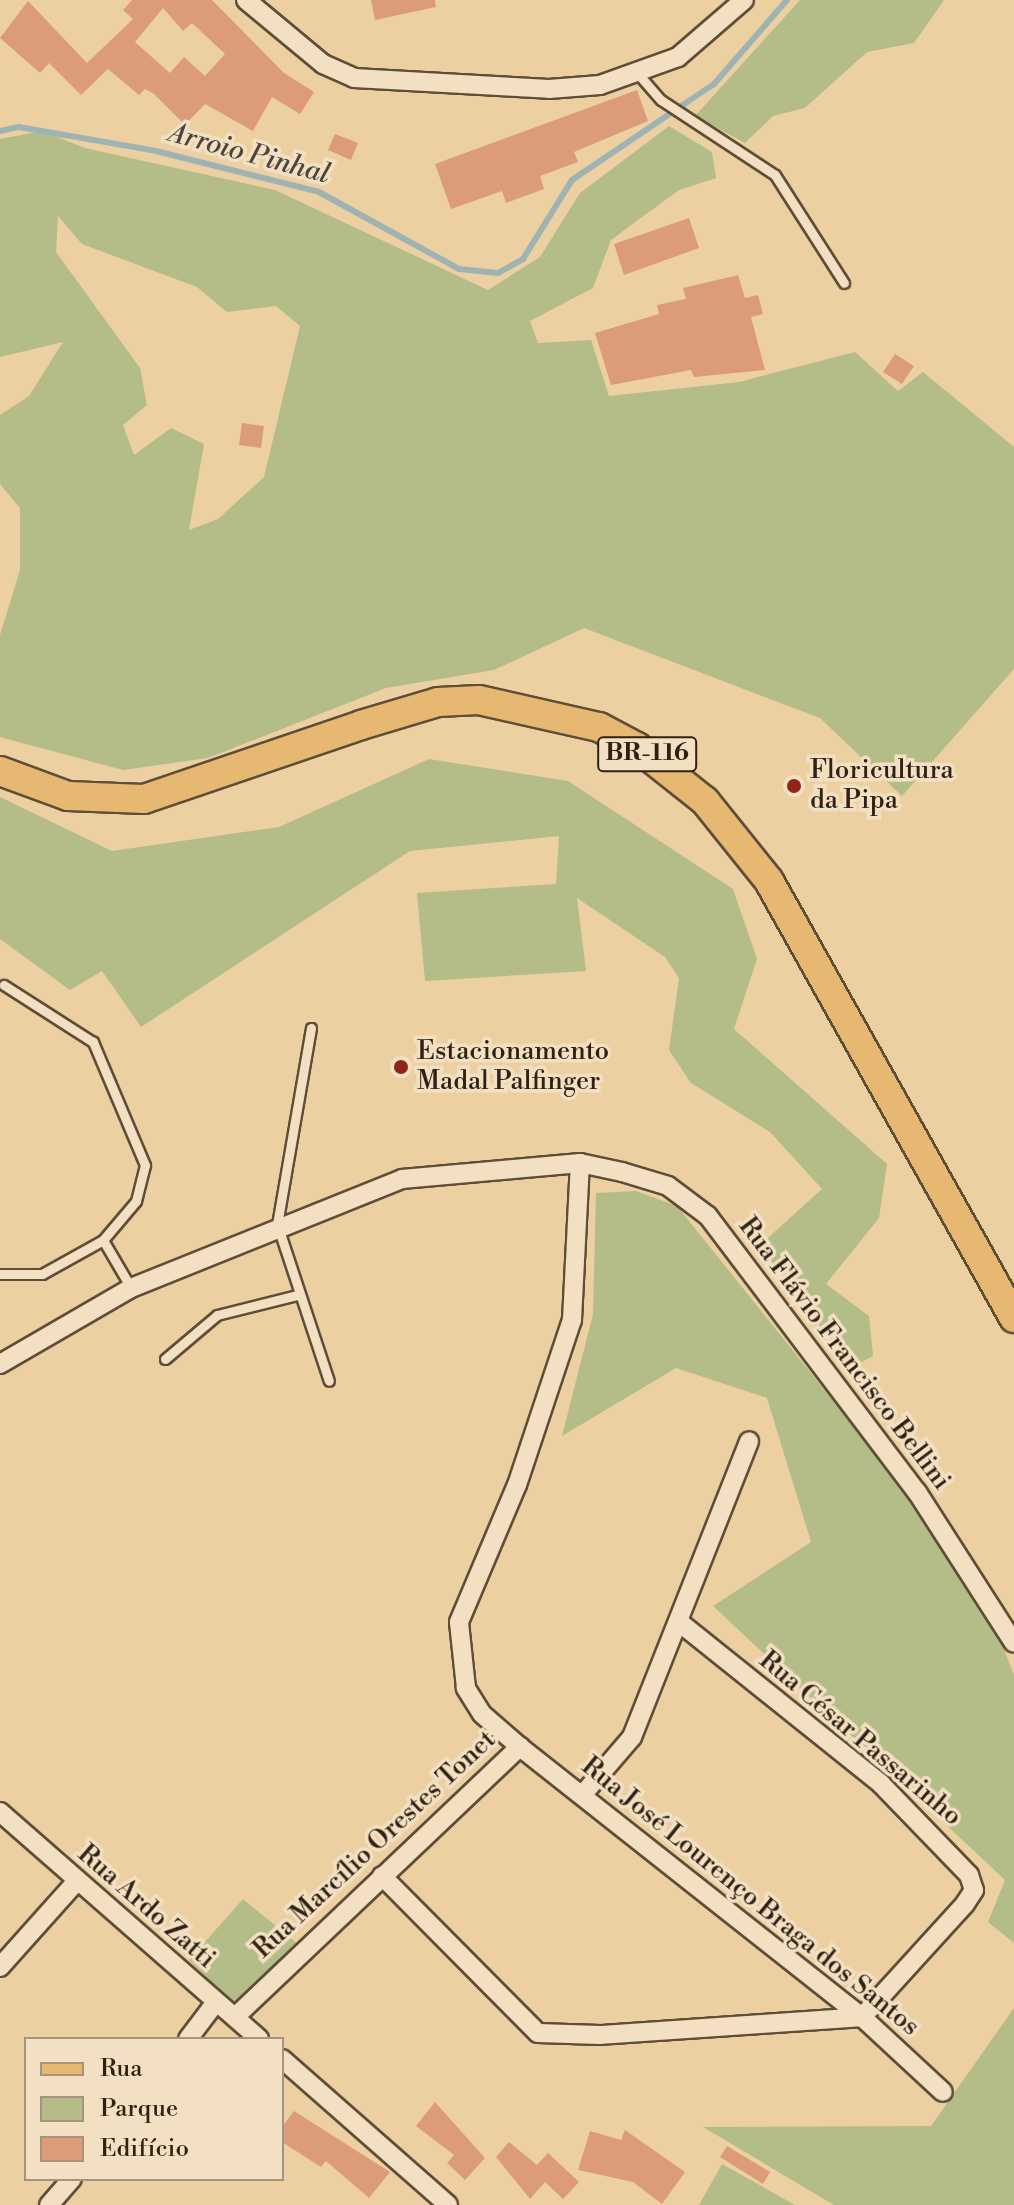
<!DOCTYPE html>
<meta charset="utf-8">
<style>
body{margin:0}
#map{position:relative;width:1014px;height:2205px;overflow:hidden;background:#ecd0a2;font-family:"Libre Bodoni",serif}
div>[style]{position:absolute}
.green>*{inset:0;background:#b4bc88}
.stream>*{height:6px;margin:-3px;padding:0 3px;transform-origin:3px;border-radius:3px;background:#9fb3b2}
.building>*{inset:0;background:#dc9c7a}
.roads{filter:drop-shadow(2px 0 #5e4e38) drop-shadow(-2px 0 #5e4e38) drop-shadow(0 2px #5e4e38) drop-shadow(0 -2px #5e4e38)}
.service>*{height:9px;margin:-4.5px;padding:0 4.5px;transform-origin:4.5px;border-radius:4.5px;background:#f3e0c3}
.minor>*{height:18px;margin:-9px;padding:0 9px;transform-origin:9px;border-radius:9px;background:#f3e0c3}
.primary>*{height:28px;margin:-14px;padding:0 14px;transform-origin:14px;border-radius:14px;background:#e6b871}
.dots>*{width:22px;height:22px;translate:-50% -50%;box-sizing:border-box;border:4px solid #f3e0c3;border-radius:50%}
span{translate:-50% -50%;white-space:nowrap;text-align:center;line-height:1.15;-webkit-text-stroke:7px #f3e0c3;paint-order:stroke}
.shield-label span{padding:2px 6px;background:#f3e0c3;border:2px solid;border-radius:6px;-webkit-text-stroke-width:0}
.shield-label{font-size:24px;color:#2f2214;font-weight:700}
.poi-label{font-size:26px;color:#2f2214}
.left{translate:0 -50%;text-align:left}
.street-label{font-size:26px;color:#2f2214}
.water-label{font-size:28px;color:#4b463c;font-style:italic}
.legend{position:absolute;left:24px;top:2037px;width:260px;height:144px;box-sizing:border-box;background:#f3e0c3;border:2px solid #a5947d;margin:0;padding:10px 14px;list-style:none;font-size:24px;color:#2f2214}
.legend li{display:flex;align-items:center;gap:16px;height:40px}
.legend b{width:40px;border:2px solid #a5947d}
</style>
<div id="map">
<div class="green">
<div style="clip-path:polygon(800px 0,944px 0,914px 43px,867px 52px,805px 108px,773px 116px,745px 143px,695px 116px)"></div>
<div style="clip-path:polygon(evenodd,669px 126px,712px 152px,716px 178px,679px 190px,611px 240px,593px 288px,530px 321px,538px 343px,591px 340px,609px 396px,739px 382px,855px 352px,898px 391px,923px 372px,1014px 447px,1014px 669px,902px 796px,820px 718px,584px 628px,494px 670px,386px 688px,208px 758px,123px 770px,0 737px,0 635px,20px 570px,20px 508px,0 484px,0 415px,29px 396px,63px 342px,0 357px,0 139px,42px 131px,85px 148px,275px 190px,488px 290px,540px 257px,580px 193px,669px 126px,58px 216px,82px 244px,197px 287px,227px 312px,276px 306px,300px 326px,264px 477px,218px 519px,189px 530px,204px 444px,171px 428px,134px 455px,123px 425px,147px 405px,140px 368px,56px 252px,58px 216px)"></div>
<div style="clip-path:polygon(429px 759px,568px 781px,733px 889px,757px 959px,734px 1029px,887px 1164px,879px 1218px,826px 1284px,869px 1316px,873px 1356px,846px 1370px,760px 1245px,822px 1189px,770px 1132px,691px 1083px,669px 1050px,679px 978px,665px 957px,577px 898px,586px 971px,425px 981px,417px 893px,556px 884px,559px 836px,410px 851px,141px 1027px,102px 971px,70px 990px,0 939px,0 797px,112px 851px,279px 827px)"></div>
<div style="clip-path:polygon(636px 1191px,677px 1206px,913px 1500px,995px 1627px,1014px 1675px,1014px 1943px,988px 1922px,1005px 1880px,713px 1606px,811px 1542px,767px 1398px,676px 1368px,562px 1436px,593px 1314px,596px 1193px)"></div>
<div style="clip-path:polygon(243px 1899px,299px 1945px,237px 2006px,189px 1960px)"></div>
<div style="clip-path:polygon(1014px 2008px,1014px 2205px,834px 2205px,703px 2127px,931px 2126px)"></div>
<div style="clip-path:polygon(722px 2164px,795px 2205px,699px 2205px)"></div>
</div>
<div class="stream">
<div style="left:0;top:131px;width:19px;rotate:-12deg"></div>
<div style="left:19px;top:127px;width:139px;rotate:9.9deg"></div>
<div style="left:156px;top:151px;width:168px;rotate:14.1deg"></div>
<div style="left:319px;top:192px;width:160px;rotate:28.8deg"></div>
<div style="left:459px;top:269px;width:39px;rotate:6deg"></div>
<div style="left:498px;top:273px;width:29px;rotate:-29deg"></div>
<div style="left:523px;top:259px;width:93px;rotate:-58.2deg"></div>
<div style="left:572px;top:180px;width:171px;rotate:-34.1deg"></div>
<div style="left:714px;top:84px;width:111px;rotate:-49deg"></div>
</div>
<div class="building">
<div style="clip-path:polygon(evenodd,132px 0,212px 0,284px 73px,314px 92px,300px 114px,272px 97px,253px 131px,205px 104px,185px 125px,154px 94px,145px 89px,139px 95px,108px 69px,81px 95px,49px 63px,40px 73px,0 38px,28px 1px,87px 63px,133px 19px,123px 10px,132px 0,163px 8px,183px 31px,192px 23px,225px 54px,205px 76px,184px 57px,170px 73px,135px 42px,163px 8px)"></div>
<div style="clip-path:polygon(371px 0,435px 0,436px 7px,375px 20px)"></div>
<div style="clip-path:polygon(637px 90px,648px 121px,574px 152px,578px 162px,540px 176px,544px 189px,506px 203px,502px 191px,451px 209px,435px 164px)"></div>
<div style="clip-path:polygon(335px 134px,358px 143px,351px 160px,328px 150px)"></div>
<div style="clip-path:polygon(689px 218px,699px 248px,624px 275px,614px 244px)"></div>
<div style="clip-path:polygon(738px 275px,745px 298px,758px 295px,763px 314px,751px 317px,765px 370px,694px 377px,691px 370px,611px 385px,595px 333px,659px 314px,657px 305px,686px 299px,683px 288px)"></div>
<div style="clip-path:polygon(895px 354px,914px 366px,902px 384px,883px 372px)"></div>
<div style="clip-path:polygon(242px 423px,264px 426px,261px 448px,239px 445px)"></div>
<div style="clip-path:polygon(435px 2102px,485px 2158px,465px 2180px,447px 2163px,454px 2155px,416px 2126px)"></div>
<div style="clip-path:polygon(294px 2111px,390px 2172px,369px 2198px,326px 2161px,321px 2167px,282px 2142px,282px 2127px)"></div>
<div style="clip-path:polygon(625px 2130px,685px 2172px,662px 2204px,633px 2182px,578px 2170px,590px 2131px,621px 2140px)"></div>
<div style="clip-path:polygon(509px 2142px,537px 2165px,548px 2153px,579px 2182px,563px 2199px,545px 2182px,530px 2199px,496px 2157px)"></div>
<div style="clip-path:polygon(727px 2146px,770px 2172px,763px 2184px,720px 2157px)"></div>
</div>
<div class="roads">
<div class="service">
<div style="left:639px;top:75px;width:33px;rotate:49deg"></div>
<div style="left:661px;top:100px;width:136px;rotate:33.3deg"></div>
<div style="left:775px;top:175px;width:128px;rotate:57.4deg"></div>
<div style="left:311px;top:1028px;width:199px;rotate:99.8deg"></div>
<div style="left:277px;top:1224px;width:165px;rotate:71.7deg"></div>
<div style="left:103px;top:1240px;width:56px;rotate:59.7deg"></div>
<div style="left:0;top:1274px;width:42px"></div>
<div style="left:42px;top:1274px;width:70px;rotate:-29.1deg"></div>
<div style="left:103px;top:1240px;width:51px;rotate:-49.8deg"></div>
<div style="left:136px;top:1201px;width:37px;rotate:-76deg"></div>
<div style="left:145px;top:1165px;width:134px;rotate:-112.9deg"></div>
<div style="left:93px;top:1042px;width:106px;rotate:-147.4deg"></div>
<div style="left:165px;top:1359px;width:68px;rotate:-40.2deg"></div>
<div style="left:217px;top:1315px;width:82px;rotate:-14deg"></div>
</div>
<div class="minor">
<div style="left:246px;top:0;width:100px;rotate:39.7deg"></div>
<div style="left:323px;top:64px;width:34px;rotate:24deg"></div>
<div style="left:354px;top:78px;width:195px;rotate:3.2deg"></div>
<div style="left:549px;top:89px;width:51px;rotate:-4.5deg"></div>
<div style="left:600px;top:85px;width:83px;rotate:-19.7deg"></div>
<div style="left:678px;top:57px;width:87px;rotate:-40.8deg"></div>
<div style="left:0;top:1364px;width:151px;rotate:-30.1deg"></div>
<div style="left:131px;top:1288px;width:292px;rotate:-21.9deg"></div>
<div style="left:402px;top:1179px;width:179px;rotate:-5.1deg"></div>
<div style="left:580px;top:1163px;width:43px;rotate:12.1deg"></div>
<div style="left:622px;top:1172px;width:48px;rotate:16.9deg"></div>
<div style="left:668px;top:1186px;width:50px;rotate:36.9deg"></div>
<div style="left:708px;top:1216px;width:346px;rotate:52.9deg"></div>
<div style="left:917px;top:1492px;width:179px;rotate:57.3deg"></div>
<div style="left:679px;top:1622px;width:259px;rotate:38.7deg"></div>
<div style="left:881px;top:1784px;width:127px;rotate:46deg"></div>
<div style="left:969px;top:1875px;width:16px;rotate:72deg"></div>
<div style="left:974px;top:1890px;width:17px;rotate:123deg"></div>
<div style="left:965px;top:1904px;width:153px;rotate:132.3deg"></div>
<div style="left:520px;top:1747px;width:436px;rotate:38.3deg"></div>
<div style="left:862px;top:2017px;width:110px;rotate:42.8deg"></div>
<div style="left:584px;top:1793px;width:74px;rotate:-49.4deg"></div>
<div style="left:632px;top:1737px;width:318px;rotate:-68.4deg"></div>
<div style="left:0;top:1812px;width:344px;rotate:41.2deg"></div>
<div style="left:382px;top:1876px;width:221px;rotate:45.2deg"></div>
<div style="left:538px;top:2033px;width:62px;rotate:1.8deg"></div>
<div style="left:600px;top:2035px;width:263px;rotate:-3.9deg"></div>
<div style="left:0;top:1967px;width:115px;rotate:-48.2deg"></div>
<div style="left:235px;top:2017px;width:393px;rotate:-43.5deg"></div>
<div style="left:520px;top:1747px;width:50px;rotate:-139deg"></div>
<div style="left:482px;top:1714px;width:31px;rotate:-122deg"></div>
<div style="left:466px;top:1688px;width:66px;rotate:-96.1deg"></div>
<div style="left:459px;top:1622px;width:149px;rotate:-67.1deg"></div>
<div style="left:517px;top:1485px;width:174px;rotate:-71.6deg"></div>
<div style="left:572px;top:1320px;width:157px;rotate:-87.1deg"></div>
<div style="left:188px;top:2039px;width:46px;rotate:-52.9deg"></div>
<div style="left:282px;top:2059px;width:221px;rotate:41.3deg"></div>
<div style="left:49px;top:2205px;width:35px;rotate:-49deg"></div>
</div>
<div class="primary">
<div style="left:0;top:771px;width:72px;rotate:20.2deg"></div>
<div style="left:68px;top:796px;width:76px;rotate:2.3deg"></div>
<div style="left:144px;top:799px;width:229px;rotate:-18.8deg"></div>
<div style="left:361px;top:725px;width:80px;rotate:-16.6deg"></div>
<div style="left:438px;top:702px;width:41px;rotate:-2.8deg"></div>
<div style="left:479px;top:700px;width:123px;rotate:12.7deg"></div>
<div style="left:599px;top:727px;width:43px;rotate:27.8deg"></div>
<div style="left:637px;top:747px;width:87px;rotate:38.5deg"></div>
<div style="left:705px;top:801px;width:102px;rotate:51.3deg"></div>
<div style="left:769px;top:881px;width:501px;rotate:60.72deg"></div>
</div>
</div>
<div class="dots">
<div style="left:794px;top:786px;background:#8f2418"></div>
<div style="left:401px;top:1067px;background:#8f2418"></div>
</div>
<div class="shield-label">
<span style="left:647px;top:754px">BR-116</span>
</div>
<div class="poi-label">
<span class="left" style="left:810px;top:786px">Floricultura<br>da Pipa</span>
<span class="left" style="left:417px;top:1067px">Estacionamento<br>Madal Palfinger</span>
</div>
<div class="street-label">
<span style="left:844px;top:1354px;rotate:53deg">Rua Flávio Francisco Bellini</span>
<span style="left:860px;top:1739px;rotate:40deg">Rua César Passarinho</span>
<span style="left:375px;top:1845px;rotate:-43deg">Rua Marcílio Orestes Tonet</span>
<span style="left:750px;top:1897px;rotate:39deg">Rua José Lourenço Braga dos Santos</span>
<span style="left:146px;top:1907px;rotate:41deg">Rua Ardo Zatti</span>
</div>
<div class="water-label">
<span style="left:249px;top:154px;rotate:15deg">Arroio Pinhal</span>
</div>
<ul class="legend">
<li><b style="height:10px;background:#e6b871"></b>Rua</li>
<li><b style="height:22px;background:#b4bc88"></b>Parque</li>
<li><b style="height:22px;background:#dc9c7a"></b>Edifício</li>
</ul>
</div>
